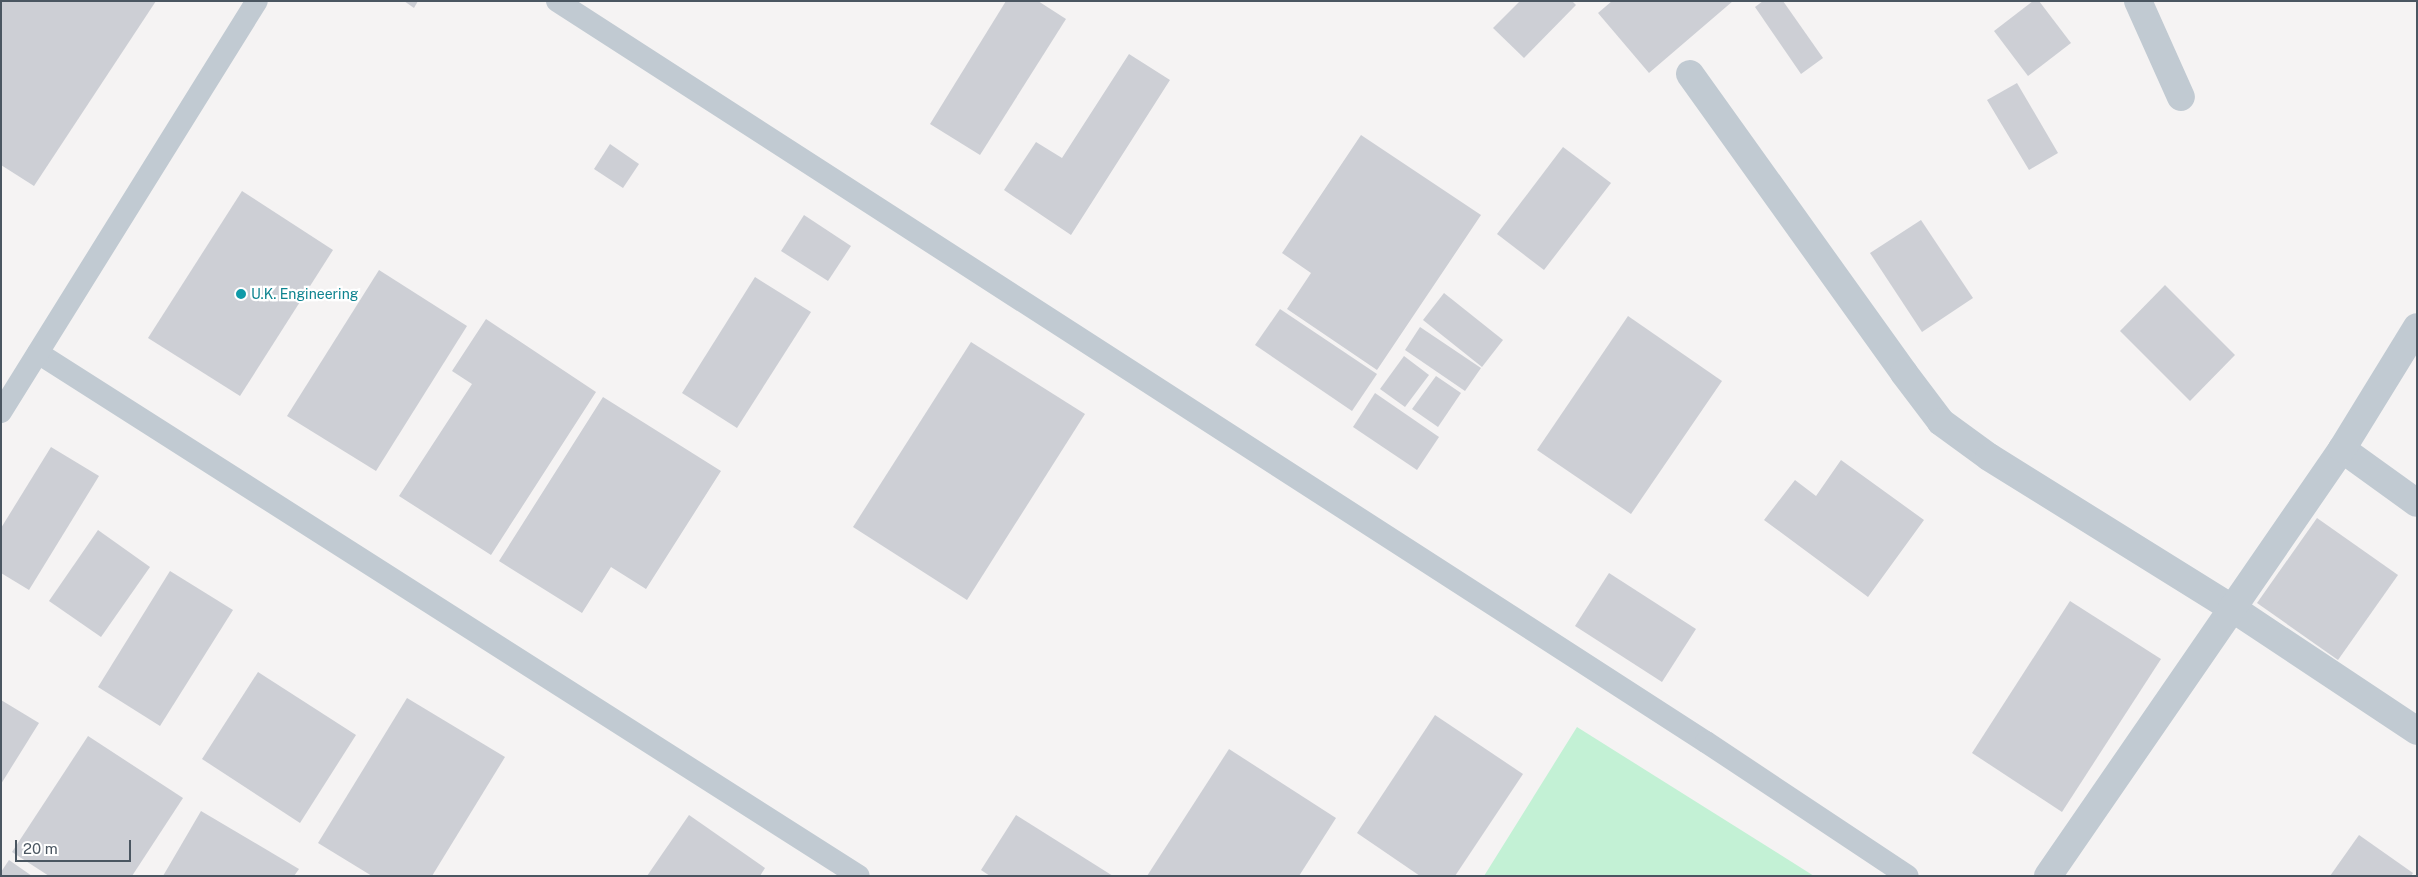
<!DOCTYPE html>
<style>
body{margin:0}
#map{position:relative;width:2418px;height:877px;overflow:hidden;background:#f5f3f3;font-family:"Public Sans",sans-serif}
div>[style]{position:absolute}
.green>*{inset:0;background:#c3f1d5}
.building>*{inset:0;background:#cdcfd5}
.lane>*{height:22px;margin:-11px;padding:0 11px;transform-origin:11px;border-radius:11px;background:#c1cad2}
.street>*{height:28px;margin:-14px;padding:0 14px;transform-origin:14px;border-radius:14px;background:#c1cad2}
.dots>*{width:14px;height:14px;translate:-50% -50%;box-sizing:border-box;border:2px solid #fff;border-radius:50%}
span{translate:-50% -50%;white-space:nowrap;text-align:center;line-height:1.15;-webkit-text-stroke:4.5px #fff;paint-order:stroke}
.culture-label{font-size:14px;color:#0d838f}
.left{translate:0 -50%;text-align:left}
.frame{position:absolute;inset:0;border:2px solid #4a5661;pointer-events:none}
.scale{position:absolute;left:15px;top:840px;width:116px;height:22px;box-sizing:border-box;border:2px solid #4a5661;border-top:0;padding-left:6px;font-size:15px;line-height:18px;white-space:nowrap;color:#4a5661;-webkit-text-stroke:4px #fff;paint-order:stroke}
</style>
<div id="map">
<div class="green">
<div style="clip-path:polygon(1577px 727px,1814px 876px,1484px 876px)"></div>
</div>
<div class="building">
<div style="clip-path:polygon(1px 1px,156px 1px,34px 186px,1px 165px)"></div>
<div style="clip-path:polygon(404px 1px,418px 1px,414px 8px)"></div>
<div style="clip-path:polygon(1006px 1px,1038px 1px,1066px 19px,980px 155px,930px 124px)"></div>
<div style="clip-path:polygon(1520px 1px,1572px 1px,1576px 5px,1524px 58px,1493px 28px)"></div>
<div style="clip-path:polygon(1612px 1px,1733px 1px,1649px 73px,1598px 13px)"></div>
<div style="clip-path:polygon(1763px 1px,1783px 1px,1823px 58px,1801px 74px,1755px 7px)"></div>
<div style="clip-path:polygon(2033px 1px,2039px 1px,2071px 43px,2028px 76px,1994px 31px)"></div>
<div style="clip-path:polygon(1129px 54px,1170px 80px,1071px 235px,1004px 190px,1036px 142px,1062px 158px)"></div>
<div style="clip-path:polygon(2017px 83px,2058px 153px,2029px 170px,1987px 100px)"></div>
<div style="clip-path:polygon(1361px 135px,1481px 215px,1377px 370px,1287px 309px,1311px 273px,1282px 253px)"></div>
<div style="clip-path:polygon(610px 144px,639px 164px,623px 188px,594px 169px)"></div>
<div style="clip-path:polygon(1563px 147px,1611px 183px,1544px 270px,1497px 234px)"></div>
<div style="clip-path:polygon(242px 191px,333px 250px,240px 396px,148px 338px)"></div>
<div style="clip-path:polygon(804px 215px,851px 246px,828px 281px,781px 251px)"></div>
<div style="clip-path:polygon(1921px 220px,1973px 298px,1922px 332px,1870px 253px)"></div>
<div style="clip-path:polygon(379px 270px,467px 326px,376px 471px,287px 416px)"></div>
<div style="clip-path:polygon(755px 277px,811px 312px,737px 428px,682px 393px)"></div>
<div style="clip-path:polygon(2165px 285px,2235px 355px,2190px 401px,2120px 331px)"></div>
<div style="clip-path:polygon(1444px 293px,1503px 340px,1482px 367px,1423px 320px)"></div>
<div style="clip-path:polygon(1280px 309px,1377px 374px,1352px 411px,1255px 345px)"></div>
<div style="clip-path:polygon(1628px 316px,1722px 381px,1631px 514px,1537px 450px)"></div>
<div style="clip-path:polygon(486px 319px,596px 392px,491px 555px,399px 496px,472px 384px,452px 371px)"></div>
<div style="clip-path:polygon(1420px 327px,1481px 368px,1465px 391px,1405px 350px)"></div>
<div style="clip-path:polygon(971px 342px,1085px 414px,967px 600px,853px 527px)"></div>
<div style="clip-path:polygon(1404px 356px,1429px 375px,1405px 407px,1380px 389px)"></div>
<div style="clip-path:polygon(1436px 376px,1461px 393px,1438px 427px,1412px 409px)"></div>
<div style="clip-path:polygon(1375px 393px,1439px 437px,1417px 470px,1353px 427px)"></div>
<div style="clip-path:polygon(603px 397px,721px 471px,646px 589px,611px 567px,582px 613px,499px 561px)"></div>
<div style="clip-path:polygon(51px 447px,99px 476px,29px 590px,1px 573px,1px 528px)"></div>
<div style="clip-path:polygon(1841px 460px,1924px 520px,1868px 597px,1764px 520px,1795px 480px,1816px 496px)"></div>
<div style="clip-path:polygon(2317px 518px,2398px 575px,2338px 660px,2257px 603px)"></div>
<div style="clip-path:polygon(98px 530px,150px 567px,101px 637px,49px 601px)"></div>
<div style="clip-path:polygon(170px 571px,233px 610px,160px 726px,98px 687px)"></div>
<div style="clip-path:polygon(1609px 573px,1696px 629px,1662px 682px,1575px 626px)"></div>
<div style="clip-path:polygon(2070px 601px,2161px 659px,2062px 812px,1972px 753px)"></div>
<div style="clip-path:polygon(258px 672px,356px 735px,300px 823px,202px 759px)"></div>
<div style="clip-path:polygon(407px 698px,505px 757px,432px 876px,372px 876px,318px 843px)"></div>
<div style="clip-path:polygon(1px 700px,39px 723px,1px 784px)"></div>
<div style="clip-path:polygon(1435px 715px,1523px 774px,1455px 876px,1420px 876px,1357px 833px)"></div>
<div style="clip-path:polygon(88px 736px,183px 798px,132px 876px,49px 876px,12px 852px)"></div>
<div style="clip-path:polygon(1229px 749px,1336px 818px,1299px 876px,1147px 876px)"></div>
<div style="clip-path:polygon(201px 811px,299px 869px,294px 876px,163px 876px)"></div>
<div style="clip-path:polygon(689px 815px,765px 868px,760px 876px,647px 876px)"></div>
<div style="clip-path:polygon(1016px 815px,1113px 876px,990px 876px,981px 870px)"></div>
<div style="clip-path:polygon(2359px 835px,2413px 873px,2411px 876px,2330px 876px)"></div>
<div style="clip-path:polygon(9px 860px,32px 876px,1px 876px,1px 872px)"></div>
</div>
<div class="lane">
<div style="left:557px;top:1px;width:1367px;rotate:32.82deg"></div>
<div style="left:1706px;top:742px;width:242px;rotate:33.6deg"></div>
<div style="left:38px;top:353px;width:973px;rotate:32.5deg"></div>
<div style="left:1px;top:412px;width:484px;rotate:-58.1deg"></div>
</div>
<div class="street">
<div style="left:2138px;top:1px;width:105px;rotate:65.9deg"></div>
<div style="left:1690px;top:74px;width:368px;rotate:54.4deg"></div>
<div style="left:1904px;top:373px;width:61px;rotate:52.9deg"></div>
<div style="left:1941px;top:422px;width:59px;rotate:36.1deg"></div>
<div style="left:1989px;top:457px;width:286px;rotate:31.9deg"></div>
<div style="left:2232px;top:608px;width:222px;rotate:33.6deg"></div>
<div style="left:2342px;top:449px;width:92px;rotate:35.8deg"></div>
<div style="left:2048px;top:876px;width:518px;rotate:-55.45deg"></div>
<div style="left:2342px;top:449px;width:143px;rotate:-58.4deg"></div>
</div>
<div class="dots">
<div style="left:241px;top:294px;background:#0f9aa8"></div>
</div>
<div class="culture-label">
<span class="left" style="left:251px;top:294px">U.K. Engineering</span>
</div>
<div class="frame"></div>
<div class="scale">20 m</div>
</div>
